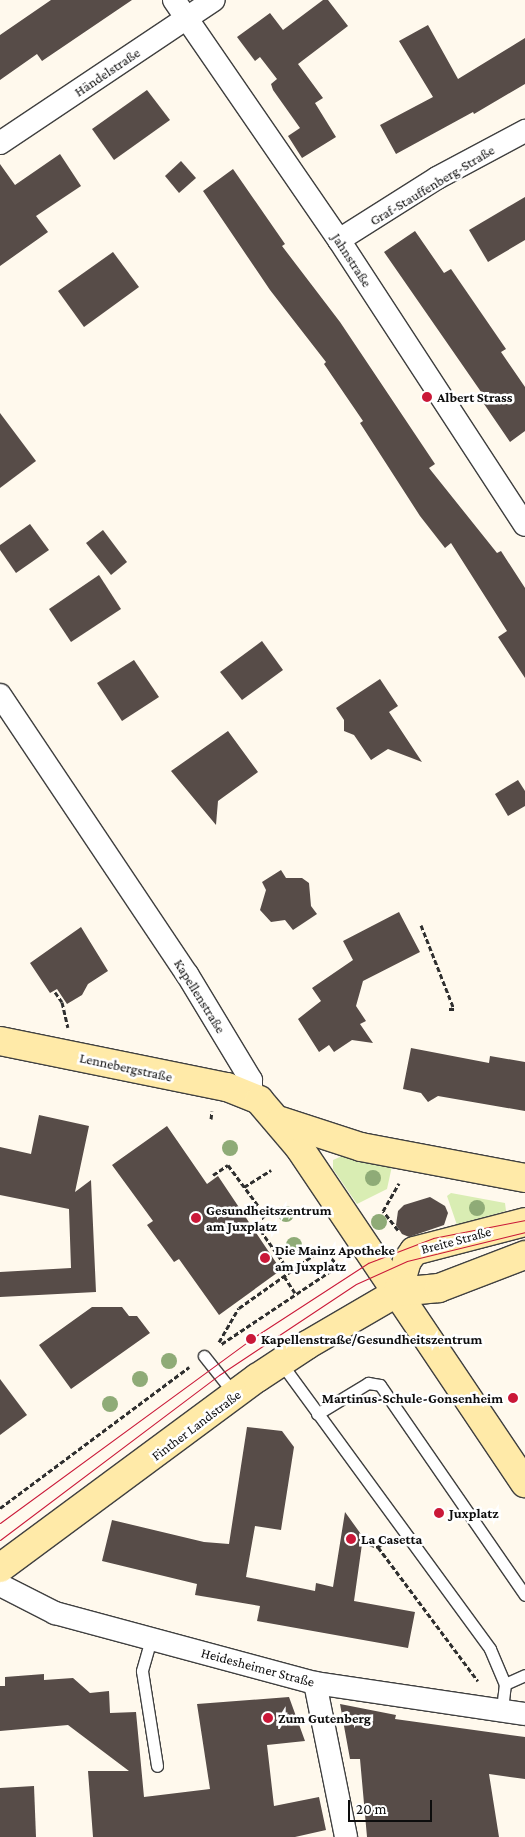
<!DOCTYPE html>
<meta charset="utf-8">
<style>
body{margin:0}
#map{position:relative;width:525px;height:1837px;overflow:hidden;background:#fff9ed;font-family:"Crimson Pro",serif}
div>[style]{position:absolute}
.green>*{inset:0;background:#d9edb3}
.building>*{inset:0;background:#574c48}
.path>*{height:3px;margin-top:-1.5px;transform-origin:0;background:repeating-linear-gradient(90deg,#2f2f2f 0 5px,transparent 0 7.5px)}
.roads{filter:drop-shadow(1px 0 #404040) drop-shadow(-1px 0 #404040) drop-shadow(0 1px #404040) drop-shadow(0 -1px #404040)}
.lane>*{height:11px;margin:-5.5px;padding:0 5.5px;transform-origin:5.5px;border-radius:5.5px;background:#fff}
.street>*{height:22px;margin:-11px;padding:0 11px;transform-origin:11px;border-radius:11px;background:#fff}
.secondary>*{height:28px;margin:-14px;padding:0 14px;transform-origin:14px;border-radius:14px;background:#ffeaa8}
.tram>*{height:1px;margin:-0.5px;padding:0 0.5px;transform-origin:0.5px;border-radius:0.5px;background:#ca1838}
.trees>*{width:16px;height:16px;margin:-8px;border-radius:50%;background:#8fab77}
.dots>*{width:14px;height:14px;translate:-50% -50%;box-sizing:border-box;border:2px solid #fff;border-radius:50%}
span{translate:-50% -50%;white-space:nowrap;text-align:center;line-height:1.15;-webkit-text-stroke:5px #fff;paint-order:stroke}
.street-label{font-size:14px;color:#0d0d0d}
.poi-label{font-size:14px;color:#0d0d0d;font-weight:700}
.left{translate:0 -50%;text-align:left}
.right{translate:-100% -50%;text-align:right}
.scale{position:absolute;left:348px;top:1800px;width:84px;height:22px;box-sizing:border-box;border:2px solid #0d0d0d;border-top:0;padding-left:6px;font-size:15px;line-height:18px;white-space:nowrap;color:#0d0d0d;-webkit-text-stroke:4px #fff;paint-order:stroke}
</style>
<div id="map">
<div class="green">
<div style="clip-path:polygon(342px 1156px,392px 1166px,387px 1189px,357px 1204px,333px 1169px,333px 1160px)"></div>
<div style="clip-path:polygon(451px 1193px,505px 1203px,506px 1211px,457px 1225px,447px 1196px)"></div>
</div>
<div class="building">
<div style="clip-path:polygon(51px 0,132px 0,42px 61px,37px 54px,0 80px,0 35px)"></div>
<div style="clip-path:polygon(323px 0,328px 0,348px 26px,298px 64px,323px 98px,315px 103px,336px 137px,302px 158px,288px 136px,300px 128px,273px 90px,271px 84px,277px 79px,260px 57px,255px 61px,237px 37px,270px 13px,283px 30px)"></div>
<div style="clip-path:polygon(428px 25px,458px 79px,525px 38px,525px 84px,474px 114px,473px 112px,396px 154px,380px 125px,433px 97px,399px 41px)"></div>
<div style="clip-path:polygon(147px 90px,170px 120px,114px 160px,92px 129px)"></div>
<div style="clip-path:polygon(60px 154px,81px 186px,36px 216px,48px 232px,0 266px,0 164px,15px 185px)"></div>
<div style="clip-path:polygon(181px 161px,196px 178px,179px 193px,165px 176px)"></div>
<div style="clip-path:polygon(233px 169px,285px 244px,282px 246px,340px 322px,435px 464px,429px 468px,497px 553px,501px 551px,525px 588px,525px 678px,498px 637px,507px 631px,451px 543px,445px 548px,420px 516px,360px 423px,363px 421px,324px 364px,326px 362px,270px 290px,203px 191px)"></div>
<div style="clip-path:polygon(525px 197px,525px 240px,488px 262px,469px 230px)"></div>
<div style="clip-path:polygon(415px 231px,444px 273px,451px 269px,506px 349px,501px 352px,525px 387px,525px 431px,510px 442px,482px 401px,486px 399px,384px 252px)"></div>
<div style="clip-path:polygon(113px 252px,139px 287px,84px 327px,58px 291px)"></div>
<div style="clip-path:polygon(0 413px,36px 461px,0 488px)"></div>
<div style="clip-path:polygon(30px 524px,49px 550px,16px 573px,0 550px,0 545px)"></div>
<div style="clip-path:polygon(103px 530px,127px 562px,111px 575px,86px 543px)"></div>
<div style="clip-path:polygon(99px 575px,121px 609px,71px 642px,49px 609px)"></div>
<div style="clip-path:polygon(262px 641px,283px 670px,242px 700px,220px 672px)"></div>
<div style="clip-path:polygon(134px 660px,159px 697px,122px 721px,97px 683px)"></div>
<div style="clip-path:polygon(380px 679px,398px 706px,389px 712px,422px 762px,388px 749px,371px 760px,354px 735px,344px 731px,344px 720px,336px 708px)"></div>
<div style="clip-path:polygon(228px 731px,258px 772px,218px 801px,216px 825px,171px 771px)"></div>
<div style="clip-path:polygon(518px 780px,525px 791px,525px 806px,508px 816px,495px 794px)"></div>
<div style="clip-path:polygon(281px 870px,286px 878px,302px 878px,309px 883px,311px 906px,317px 914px,293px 930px,285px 920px,271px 922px,260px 910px,266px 890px,262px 882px)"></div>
<div style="clip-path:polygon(399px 912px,420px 952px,363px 981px,356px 1006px,366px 1021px,360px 1024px,373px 1043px,352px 1040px,334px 1052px,329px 1045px,319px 1052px,298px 1019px,321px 1001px,312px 988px,353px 960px,343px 941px)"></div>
<div style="clip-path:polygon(81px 927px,108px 971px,88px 984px,82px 995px,67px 1004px,57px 989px,50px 993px,30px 963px)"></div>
<div style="clip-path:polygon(411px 1048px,489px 1063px,490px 1056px,525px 1062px,525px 1111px,438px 1096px,428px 1102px,421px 1093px,403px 1089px)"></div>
<div style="clip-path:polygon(39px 1115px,89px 1126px,75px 1192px,91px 1180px,96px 1292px,0 1297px,0 1272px,71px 1268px,69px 1209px,0 1195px,0 1147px,31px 1154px)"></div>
<div style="clip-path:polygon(167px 1126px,207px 1184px,218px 1176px,281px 1270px,219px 1315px,179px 1259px,174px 1262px,147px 1225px,153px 1221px,112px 1165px)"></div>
<div style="clip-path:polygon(430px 1197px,445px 1206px,448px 1213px,444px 1225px,409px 1237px,402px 1234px,396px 1225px,398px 1211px,404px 1205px)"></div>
<div style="clip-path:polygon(92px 1307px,122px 1307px,129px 1316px,137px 1316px,150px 1333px,71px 1389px,39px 1345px)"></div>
<div style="clip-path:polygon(0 1379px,27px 1415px,0 1435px)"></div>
<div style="clip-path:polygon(247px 1427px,282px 1431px,294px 1447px,281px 1530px,255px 1526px,246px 1577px,315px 1591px,316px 1583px,333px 1587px,345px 1512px,363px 1537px,354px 1601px,415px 1612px,408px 1648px,257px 1621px,260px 1606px,195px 1595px,197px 1584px,102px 1561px,112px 1520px,204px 1542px,229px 1544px)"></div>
<div style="clip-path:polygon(44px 1674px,44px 1680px,73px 1678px,90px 1693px,109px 1691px,110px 1713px,136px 1712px,144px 1797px,210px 1789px,197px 1704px,289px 1697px,305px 1741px,267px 1745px,274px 1806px,319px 1797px,326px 1830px,295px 1837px,93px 1837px,88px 1771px,129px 1771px,68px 1725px,0 1731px,0 1686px,5px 1686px,5px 1677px)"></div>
<div style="clip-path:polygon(340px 1704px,396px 1715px,395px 1719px,525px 1737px,525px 1779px,489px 1774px,499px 1837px,367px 1837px,360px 1759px,350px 1759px)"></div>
<div style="clip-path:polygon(34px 1786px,36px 1837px,0 1837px,0 1788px)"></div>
</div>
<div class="path">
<div style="left:421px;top:925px;width:90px;rotate:68.6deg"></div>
<div style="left:454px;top:1009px;width:5px;rotate:180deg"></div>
<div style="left:55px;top:992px;width:12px;rotate:55deg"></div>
<div style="left:62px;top:1002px;width:26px;rotate:77deg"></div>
<div style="left:211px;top:1119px;width:8px;rotate:-83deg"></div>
<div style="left:213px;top:1175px;width:18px;rotate:-34deg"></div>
<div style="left:228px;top:1165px;width:62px;rotate:53.5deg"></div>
<div style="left:265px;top:1215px;width:13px;rotate:135deg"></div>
<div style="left:256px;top:1224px;width:59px;rotate:54.7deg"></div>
<div style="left:244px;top:1187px;width:32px;rotate:-32deg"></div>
<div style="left:398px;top:1230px;width:24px;rotate:-128deg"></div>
<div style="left:383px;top:1211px;width:32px;rotate:-60deg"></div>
<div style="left:284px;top:1276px;width:20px;rotate:57deg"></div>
<div style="left:219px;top:1342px;width:39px;rotate:-60deg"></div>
<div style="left:239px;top:1308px;width:93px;rotate:-35.4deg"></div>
<div style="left:315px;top:1254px;width:11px;rotate:-10deg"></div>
<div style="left:326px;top:1252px;width:18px;rotate:49deg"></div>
<div style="left:338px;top:1266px;width:142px;rotate:146.2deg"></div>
<div style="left:0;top:1508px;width:236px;rotate:-36.7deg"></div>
<div style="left:362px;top:1542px;width:17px;rotate:17deg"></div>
<div style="left:378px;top:1547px;width:11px;rotate:-38deg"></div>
<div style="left:378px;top:1547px;width:167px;rotate:53.3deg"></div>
</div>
<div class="roads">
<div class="lane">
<div style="left:204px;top:1356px;width:50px;rotate:51.5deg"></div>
<div style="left:281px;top:1363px;width:354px;rotate:53.8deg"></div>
<div style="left:490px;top:1649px;width:38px;rotate:67deg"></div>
<div style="left:505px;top:1684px;width:26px;rotate:97deg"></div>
<div style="left:317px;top:1414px;width:60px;rotate:-31.3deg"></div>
<div style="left:368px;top:1383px;width:12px;rotate:9deg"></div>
<div style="left:380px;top:1385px;width:255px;rotate:55.4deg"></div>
<div style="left:151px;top:1639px;width:33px;rotate:106deg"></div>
<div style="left:142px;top:1671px;width:96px;rotate:81deg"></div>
<div style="left:505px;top:1684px;width:22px;rotate:-24deg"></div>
</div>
<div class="street">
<div style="left:174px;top:0;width:291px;rotate:55.5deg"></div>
<div style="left:339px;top:240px;width:340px;rotate:56.9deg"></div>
<div style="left:0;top:143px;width:257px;rotate:-33.8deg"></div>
<div style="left:339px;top:240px;width:116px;rotate:-32.3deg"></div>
<div style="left:437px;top:178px;width:100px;rotate:-28.1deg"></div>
<div style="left:0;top:695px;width:336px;rotate:56.2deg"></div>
<div style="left:187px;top:974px;width:124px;rotate:58.9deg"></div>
<div style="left:251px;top:1080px;width:15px;rotate:90deg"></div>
<div style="left:0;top:1585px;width:62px;rotate:27deg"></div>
<div style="left:55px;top:1613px;width:269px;rotate:15.1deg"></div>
<div style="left:315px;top:1683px;width:212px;rotate:8.4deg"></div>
<div style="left:315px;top:1683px;width:157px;rotate:78.6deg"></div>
</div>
<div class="secondary">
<div style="left:0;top:1041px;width:232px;rotate:11.5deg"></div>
<div style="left:227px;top:1087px;width:35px;rotate:22deg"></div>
<div style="left:259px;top:1100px;width:62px;rotate:49.6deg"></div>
<div style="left:299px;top:1147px;width:405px;rotate:56.1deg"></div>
<div style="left:281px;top:1121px;width:84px;rotate:18deg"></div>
<div style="left:361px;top:1147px;width:167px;rotate:10.7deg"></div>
<div style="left:398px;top:1292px;width:32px;rotate:-74deg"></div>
<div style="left:407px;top:1261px;width:12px;rotate:-55deg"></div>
<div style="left:414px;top:1251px;width:115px;rotate:-14.6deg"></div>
<div style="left:0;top:1568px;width:320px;rotate:-36.5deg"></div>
<div style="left:257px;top:1378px;width:60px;rotate:-33.4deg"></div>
<div style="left:307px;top:1345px;width:105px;rotate:-30.2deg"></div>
<div style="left:398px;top:1292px;width:41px;rotate:-5.6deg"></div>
<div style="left:439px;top:1288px;width:92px;rotate:-21deg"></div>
</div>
</div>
<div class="tram">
<div style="left:0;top:1523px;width:311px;rotate:-36.2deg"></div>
<div style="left:251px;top:1339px;width:140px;rotate:-33deg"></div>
<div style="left:368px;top:1263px;width:70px;rotate:-21deg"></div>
<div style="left:433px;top:1238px;width:94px;rotate:-11.1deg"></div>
<div style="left:0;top:1540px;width:274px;rotate:-37deg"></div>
<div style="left:219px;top:1375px;width:164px;rotate:-33.6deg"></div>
<div style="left:356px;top:1284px;width:56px;rotate:-24.3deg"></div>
<div style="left:407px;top:1261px;width:122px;rotate:-13.8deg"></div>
</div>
<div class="trees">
<div style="left:230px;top:1148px"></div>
<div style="left:373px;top:1178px"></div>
<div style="left:477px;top:1208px"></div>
<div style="left:286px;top:1214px"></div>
<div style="left:379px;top:1222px"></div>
<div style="left:294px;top:1245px"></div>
<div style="left:169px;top:1361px"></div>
<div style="left:140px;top:1379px"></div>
<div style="left:110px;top:1404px"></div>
</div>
<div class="dots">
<div style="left:427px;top:397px;background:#ca1838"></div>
<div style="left:196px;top:1218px;background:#ca1838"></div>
<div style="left:265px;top:1258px;background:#ca1838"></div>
<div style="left:251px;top:1339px;background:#ca1838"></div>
<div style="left:513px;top:1398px;background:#ca1838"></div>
<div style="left:439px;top:1513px;background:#ca1838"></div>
<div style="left:351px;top:1539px;background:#ca1838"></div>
<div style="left:268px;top:1718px;background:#ca1838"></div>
</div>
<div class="street-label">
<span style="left:107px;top:72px;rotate:-34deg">Händelstraße</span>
<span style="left:432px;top:185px;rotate:-31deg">Graf-Stauffenberg-Straße</span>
<span style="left:352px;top:260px;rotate:57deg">Jahnstraße</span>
<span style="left:200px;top:996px;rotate:58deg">Kapellenstraße</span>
<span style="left:126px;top:1067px;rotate:12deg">Lennebergstraße</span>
<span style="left:456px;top:1240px;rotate:-15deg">Breite Straße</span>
<span style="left:196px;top:1425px;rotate:-37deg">Finther Landstraße</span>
<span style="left:258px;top:1667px;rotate:15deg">Heidesheimer Straße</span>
</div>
<div class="poi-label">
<span class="left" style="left:437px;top:397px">Albert Strass</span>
<span class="left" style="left:206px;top:1218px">Gesundheitszentrum<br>am Juxplatz</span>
<span class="left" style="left:275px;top:1258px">Die Mainz Apotheke<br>am Juxplatz</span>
<span class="left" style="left:261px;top:1339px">Kapellenstraße/Gesundheitszentrum</span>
<span class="right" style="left:503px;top:1398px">Martinus-Schule-Gonsenheim</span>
<span class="left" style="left:449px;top:1513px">Juxplatz</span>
<span class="left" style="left:361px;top:1539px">La Casetta</span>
<span class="left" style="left:278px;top:1718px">Zum Gutenberg</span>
</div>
<div class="scale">20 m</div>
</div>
